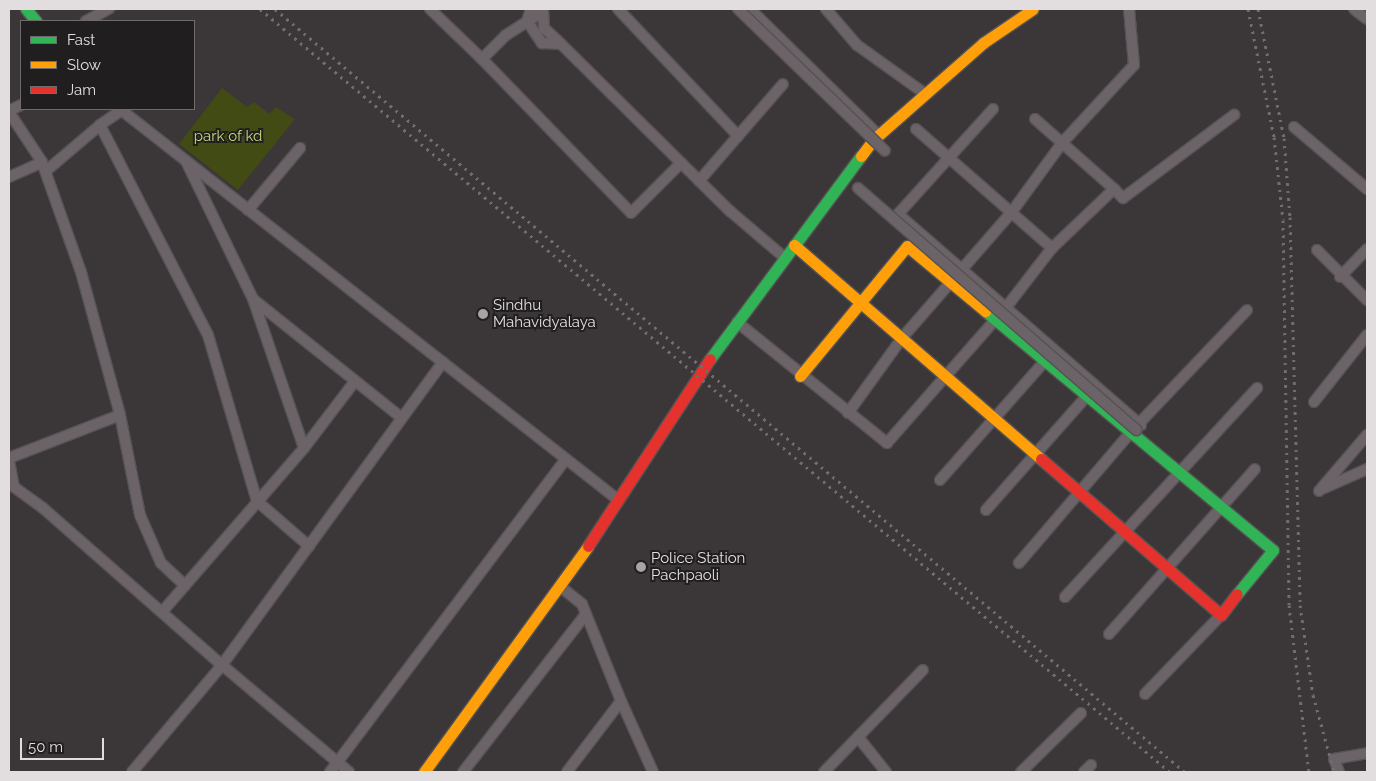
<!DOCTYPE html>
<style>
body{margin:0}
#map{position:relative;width:1376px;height:781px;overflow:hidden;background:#3b3638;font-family:Raleway,sans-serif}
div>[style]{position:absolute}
.green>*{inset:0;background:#424b14}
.roads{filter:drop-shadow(1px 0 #555253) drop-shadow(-1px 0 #555253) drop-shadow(0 1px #555253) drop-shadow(0 -1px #555253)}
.street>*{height:10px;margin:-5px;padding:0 5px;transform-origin:5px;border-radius:5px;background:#6c6368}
.fast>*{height:11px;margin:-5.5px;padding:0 5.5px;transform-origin:5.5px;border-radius:5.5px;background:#30b455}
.slow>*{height:11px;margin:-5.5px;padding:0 5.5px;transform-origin:5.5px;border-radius:5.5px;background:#ff9f0a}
.jam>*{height:11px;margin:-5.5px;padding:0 5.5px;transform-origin:5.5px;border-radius:5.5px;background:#e5322d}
.rail>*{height:3px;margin-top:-1.5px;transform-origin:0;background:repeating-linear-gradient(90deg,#726c6f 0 2.5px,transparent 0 7.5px)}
.bridges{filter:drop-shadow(1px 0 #555253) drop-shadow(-1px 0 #555253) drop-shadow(0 1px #555253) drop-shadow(0 -1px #555253)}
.street-bridge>*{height:10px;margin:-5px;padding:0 5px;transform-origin:5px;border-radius:5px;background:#6c6368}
.dots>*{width:14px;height:14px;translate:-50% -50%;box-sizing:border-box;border:2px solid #211e1f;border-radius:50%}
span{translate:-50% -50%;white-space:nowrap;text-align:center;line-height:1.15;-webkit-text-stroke:4px #211e1f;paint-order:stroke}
.park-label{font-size:15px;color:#c3d87a}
.poi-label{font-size:15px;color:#e2dee0}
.left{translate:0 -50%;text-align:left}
.frame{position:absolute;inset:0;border:10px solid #e2dee0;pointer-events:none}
.legend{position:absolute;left:20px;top:20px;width:175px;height:90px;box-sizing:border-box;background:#211e1f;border:1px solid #6e6b6c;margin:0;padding:6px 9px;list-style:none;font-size:15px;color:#e2dee0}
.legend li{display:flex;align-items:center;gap:10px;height:25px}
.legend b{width:25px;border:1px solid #6e6b6c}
.scale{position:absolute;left:20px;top:738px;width:84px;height:22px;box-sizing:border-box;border:2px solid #e2dee0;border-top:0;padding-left:6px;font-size:15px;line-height:18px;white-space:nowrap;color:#e2dee0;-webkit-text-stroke:4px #211e1f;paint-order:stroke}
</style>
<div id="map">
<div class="green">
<div style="clip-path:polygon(222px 88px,247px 107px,254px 102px,269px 114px,276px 107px,295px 119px,238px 190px,179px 144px)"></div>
</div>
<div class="roads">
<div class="street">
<div style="left:430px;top:9px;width:72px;rotate:43.9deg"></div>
<div style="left:531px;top:9px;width:13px;rotate:108deg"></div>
<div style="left:527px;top:21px;width:27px;rotate:56deg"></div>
<div style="left:542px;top:43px;width:19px;rotate:3deg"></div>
<div style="left:561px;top:44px;width:238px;rotate:44.7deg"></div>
<div style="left:730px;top:211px;width:72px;rotate:40.5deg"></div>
<div style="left:543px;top:9px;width:19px;rotate:87deg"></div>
<div style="left:544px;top:28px;width:23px;rotate:43deg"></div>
<div style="left:618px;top:9px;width:175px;rotate:46.6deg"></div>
<div style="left:750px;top:9px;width:180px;rotate:44.5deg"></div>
<div style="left:826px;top:9px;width:48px;rotate:49.3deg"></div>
<div style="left:857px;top:45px;width:82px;rotate:35.6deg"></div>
<div style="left:1354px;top:9px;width:16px;rotate:38deg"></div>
<div style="left:542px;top:12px;width:43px;rotate:147.4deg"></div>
<div style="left:506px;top:35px;width:34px;rotate:135deg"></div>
<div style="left:482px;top:59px;width:214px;rotate:45.9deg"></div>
<div style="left:631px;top:213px;width:71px;rotate:-45deg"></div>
<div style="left:86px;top:21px;width:26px;rotate:-28deg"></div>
<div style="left:120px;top:109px;width:632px;rotate:38.12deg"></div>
<div style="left:993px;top:109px;width:142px;rotate:132.1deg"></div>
<div style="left:898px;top:214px;width:322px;rotate:41deg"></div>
<div style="left:122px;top:110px;width:27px;rotate:146deg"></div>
<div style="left:100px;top:125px;width:236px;rotate:62.8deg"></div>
<div style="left:208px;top:335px;width:173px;rotate:73.6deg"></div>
<div style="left:257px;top:501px;width:69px;rotate:40.9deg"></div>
<div style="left:9px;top:111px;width:13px;rotate:-27deg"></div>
<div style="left:9px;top:112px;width:60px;rotate:56.6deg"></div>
<div style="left:42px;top:162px;width:117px;rotate:70.5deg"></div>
<div style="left:81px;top:272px;width:148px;rotate:74.7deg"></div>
<div style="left:120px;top:415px;width:102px;rotate:78.7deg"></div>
<div style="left:140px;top:515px;width:52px;rotate:66.4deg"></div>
<div style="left:161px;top:563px;width:33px;rotate:43deg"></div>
<div style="left:1035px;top:119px;width:106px;rotate:41.5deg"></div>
<div style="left:1114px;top:189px;width:86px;rotate:136.4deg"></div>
<div style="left:1294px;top:127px;width:96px;rotate:40.3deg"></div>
<div style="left:916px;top:129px;width:181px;rotate:41.2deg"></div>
<div style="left:1052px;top:248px;width:72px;rotate:127.7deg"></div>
<div style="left:187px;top:163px;width:151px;rotate:64.1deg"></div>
<div style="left:253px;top:299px;width:157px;rotate:71.1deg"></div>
<div style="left:46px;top:171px;width:71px;rotate:-40.4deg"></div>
<div style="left:9px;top:177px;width:36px;rotate:-24deg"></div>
<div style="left:699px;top:181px;width:128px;rotate:-49.1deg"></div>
<div style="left:1114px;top:189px;width:13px;rotate:45deg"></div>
<div style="left:1123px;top:198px;width:139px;rotate:-36.8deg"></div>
<div style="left:248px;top:210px;width:81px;rotate:-50deg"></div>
<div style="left:1317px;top:250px;width:71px;rotate:45deg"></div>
<div style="left:1340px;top:277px;width:39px;rotate:-46deg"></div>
<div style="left:254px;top:300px;width:189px;rotate:38.6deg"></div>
<div style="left:737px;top:322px;width:193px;rotate:38.9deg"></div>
<div style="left:887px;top:443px;width:164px;rotate:-48.7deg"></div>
<div style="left:1314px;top:402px;width:85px;rotate:-51.7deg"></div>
<div style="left:848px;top:413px;width:92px;rotate:-54.2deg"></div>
<div style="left:902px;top:338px;width:166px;rotate:-48.9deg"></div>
<div style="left:1011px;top:213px;width:87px;rotate:-53.9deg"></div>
<div style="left:1062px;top:143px;width:106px;rotate:-47.3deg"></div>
<div style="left:1134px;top:65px;width:56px;rotate:-95.1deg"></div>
<div style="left:9px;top:458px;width:119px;rotate:-21.2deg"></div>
<div style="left:9px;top:461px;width:26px;rotate:79deg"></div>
<div style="left:14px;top:487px;width:36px;rotate:36deg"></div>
<div style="left:43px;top:508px;width:238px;rotate:41.3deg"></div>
<div style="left:222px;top:665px;width:375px;rotate:-53.9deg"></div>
<div style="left:940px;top:480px;width:157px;rotate:-48.6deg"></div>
<div style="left:1322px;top:489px;width:49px;rotate:-24deg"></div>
<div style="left:1319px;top:491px;width:74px;rotate:-49.4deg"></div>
<div style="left:986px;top:510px;width:151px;rotate:-48.5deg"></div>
<div style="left:1019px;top:563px;width:170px;rotate:-49.5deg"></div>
<div style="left:1129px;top:434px;width:171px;rotate:-46.4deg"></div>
<div style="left:561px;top:587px;width:27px;rotate:39deg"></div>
<div style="left:582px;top:604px;width:105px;rotate:68.1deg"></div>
<div style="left:621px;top:701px;width:89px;rotate:127.3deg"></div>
<div style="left:1065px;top:597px;width:284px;rotate:-47.4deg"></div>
<div style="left:162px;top:612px;width:217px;rotate:-49.1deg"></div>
<div style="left:304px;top:448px;width:84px;rotate:-52.7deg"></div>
<div style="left:1109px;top:634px;width:220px;rotate:-48.5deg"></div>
<div style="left:1145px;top:694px;width:110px;rotate:-46.1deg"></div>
<div style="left:621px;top:701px;width:78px;rotate:65.7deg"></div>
<div style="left:858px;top:737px;width:45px;rotate:51.3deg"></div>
<div style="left:132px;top:772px;width:140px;rotate:-49.9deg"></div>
<div style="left:222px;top:665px;width:166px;rotate:40.1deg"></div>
<div style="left:330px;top:772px;width:392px;rotate:-53deg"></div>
<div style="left:463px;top:772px;width:200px;rotate:-52.1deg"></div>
<div style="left:824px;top:772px;width:142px;rotate:-45.9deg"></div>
<div style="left:1021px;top:772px;width:84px;rotate:-44.5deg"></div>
<div style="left:1084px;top:772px;width:10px;rotate:-45deg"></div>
<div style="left:1339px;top:772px;width:14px;rotate:-111deg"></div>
<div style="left:1334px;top:759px;width:34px;rotate:-10deg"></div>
</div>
<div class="fast">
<div style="left:26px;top:9px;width:16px;rotate:50deg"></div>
<div style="left:985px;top:311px;width:374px;rotate:39.7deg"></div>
<div style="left:1273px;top:550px;width:57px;rotate:129.3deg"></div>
<div style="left:710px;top:359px;width:253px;rotate:-53.4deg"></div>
</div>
<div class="slow">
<div style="left:861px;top:156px;width:20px;rotate:-53deg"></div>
<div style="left:873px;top:140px;width:147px;rotate:-41.4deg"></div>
<div style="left:983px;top:43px;width:60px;rotate:-34.2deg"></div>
<div style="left:794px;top:245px;width:327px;rotate:40.9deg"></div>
<div style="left:800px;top:376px;width:168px;rotate:-50.5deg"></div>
<div style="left:907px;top:246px;width:102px;rotate:39.8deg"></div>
<div style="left:424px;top:772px;width:279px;rotate:-54deg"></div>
</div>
<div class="jam">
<div style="left:1041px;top:459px;width:238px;rotate:40.9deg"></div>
<div style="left:1221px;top:615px;width:26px;rotate:-53deg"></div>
<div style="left:588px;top:546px;width:223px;rotate:-56.9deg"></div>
</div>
</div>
<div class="rail">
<div style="left:260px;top:9px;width:1188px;rotate:39.98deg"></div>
<div style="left:275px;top:9px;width:1188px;rotate:39.98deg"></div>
<div style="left:1248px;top:9px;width:131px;rotate:78.5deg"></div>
<div style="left:1274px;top:137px;width:83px;rotate:83.8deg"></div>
<div style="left:1283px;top:220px;width:385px;rotate:89.1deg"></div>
<div style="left:1289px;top:605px;width:168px;rotate:83.2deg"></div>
<div style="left:1258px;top:9px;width:132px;rotate:78.6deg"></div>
<div style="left:1284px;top:138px;width:79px;rotate:85.7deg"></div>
<div style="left:1290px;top:217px;width:388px;rotate:88.5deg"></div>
<div style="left:1300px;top:605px;width:91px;rotate:81.8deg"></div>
<div style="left:1313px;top:695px;width:80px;rotate:74.7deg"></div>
</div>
<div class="bridges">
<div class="street-bridge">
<div style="left:738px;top:9px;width:204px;rotate:44deg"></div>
<div style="left:858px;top:188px;width:369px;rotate:41deg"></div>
</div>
</div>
<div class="dots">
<div style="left:483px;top:314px;background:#a8a3a5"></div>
<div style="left:641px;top:567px;background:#a8a3a5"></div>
</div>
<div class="park-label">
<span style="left:228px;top:137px">park of kd</span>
</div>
<div class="poi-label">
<span class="left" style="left:493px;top:314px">Sindhu<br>Mahavidyalaya</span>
<span class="left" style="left:651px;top:567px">Police Station<br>Pachpaoli</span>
</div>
<div class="frame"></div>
<ul class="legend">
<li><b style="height:6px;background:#30b455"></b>Fast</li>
<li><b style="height:6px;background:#ff9f0a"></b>Slow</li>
<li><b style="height:6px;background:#e5322d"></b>Jam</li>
</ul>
<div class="scale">50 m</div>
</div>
